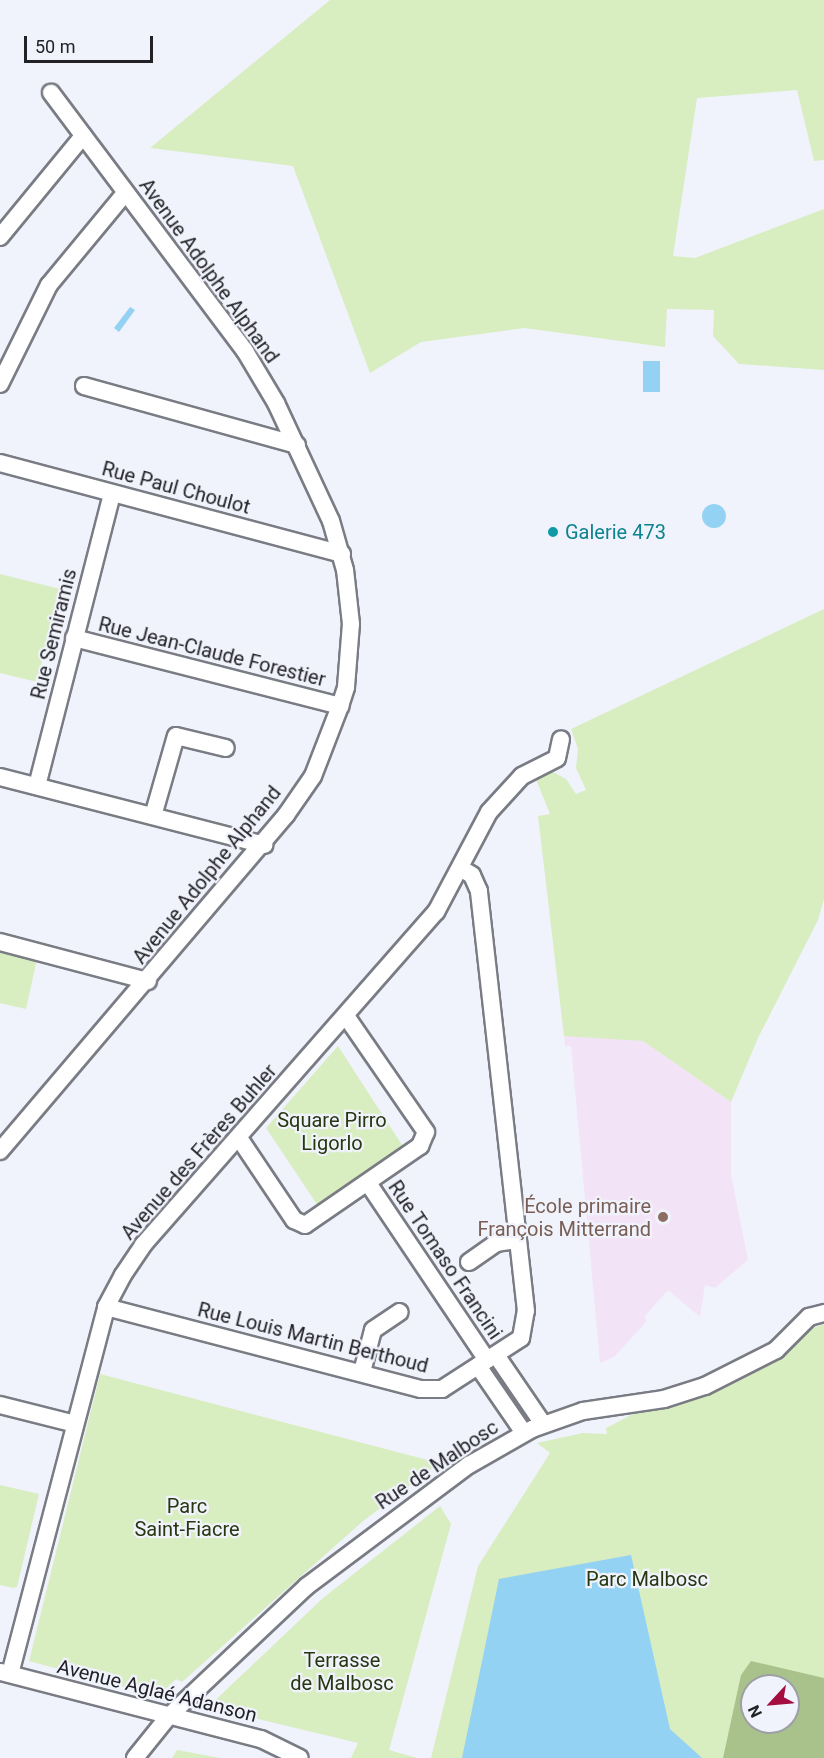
<!DOCTYPE html>
<meta charset="utf-8">
<style>
body{margin:0}
#map{position:relative;width:824px;height:1758px;overflow:hidden;background:#f1f3fc;font-family:Roboto,sans-serif}
div>[style]{position:absolute}
.education>*{inset:0;background:#f3e3f6}
.green>*{inset:0;background:#d8edc0}
.forest>*{inset:0;background:#a9c28c}
.water>*{inset:0;background:#93d2f3}
.round{border-radius:50%}
.roads{filter:drop-shadow(2px 0 #7a7c84) drop-shadow(-2px 0 #7a7c84) drop-shadow(0 2px #7a7c84) drop-shadow(0 -2px #7a7c84)}
.minor>*{height:16px;margin:-8px;padding:0 8px;transform-origin:8px;border-radius:8px;background:#fff}
.dots>*{width:16px;height:16px;translate:-50% -50%;box-sizing:border-box;border:3px solid #f1f3fc;border-radius:50%}
span{translate:-50% -50%;white-space:nowrap;text-align:center;line-height:1.15;-webkit-text-stroke:4.5px #f1f3fc;paint-order:stroke}
.street-label{font-size:20px;color:#222226}
.culture-label{font-size:20px;color:#0d838f}
.left{translate:0 -50%;text-align:left}
.park-label{font-size:20px;color:#27370f}
.education-label{font-size:20px;color:#785e54}
.right{translate:-100% -50%;text-align:right}
.north{position:absolute;left:740px;top:1674px;width:60px;height:60px;box-sizing:border-box;background:#f1f3fc;border:2px solid #9e9fa6;border-radius:50%;rotate:244deg;font-size:16px;font-weight:700;line-height:24px;text-align:center;color:#222226}
.north::after{content:'';display:block;margin:auto;width:21px;height:27px;background:#a50c40;clip-path:polygon(50% 0,100% 100%,50% 72%,0 100%)}
.scale{position:absolute;left:24px;top:36px;width:129px;height:27px;box-sizing:border-box;border:3px solid #222226;border-top:0;padding-left:8px;font-size:18px;line-height:21px;white-space:nowrap;color:#222226;-webkit-text-stroke:4px #f1f3fc;paint-order:stroke}
</style>
<div id="map">
<div class="education">
<div style="clip-path:polygon(576px 1034px,643px 1041px,731px 1102px,731px 1174px,748px 1260px,715px 1288px,705px 1285px,700px 1317px,668px 1290px,645px 1316px,646px 1322px,614px 1357px,600px 1363px,571px 1046px,565px 1046px,564px 1036px)"></div>
</div>
<div class="green">
<div style="clip-path:polygon(330px 0,824px 0,824px 160px,814px 161px,797px 90px,697px 98px,673px 256px,695px 258px,824px 209px,824px 370px,739px 364px,713px 336px,714px 310px,667px 309px,665px 347px,524px 328px,421px 342px,370px 373px,293px 166px,150px 148px)"></div>
<div style="clip-path:polygon(0 574px,60px 589px,37px 682px,0 673px)"></div>
<div style="clip-path:polygon(824px 609px,824px 899px,818px 920px,758px 1038px,731px 1102px,643px 1041px,564px 1036px,538px 816px,550px 814px,535px 777px,553px 772px,566px 779px,576px 794px,586px 790px,576px 768px,578px 749px,571px 729px)"></div>
<div style="clip-path:polygon(0 949px,37px 959px,26px 1009px,0 1003px)"></div>
<div style="clip-path:polygon(338px 1046px,404px 1148px,318px 1206px,266px 1128px)"></div>
<div style="clip-path:polygon(evenodd,824px 1324px,824px 1758px,431px 1758px,478px 1566px,550px 1453px,537px 1443px,583px 1433px,607px 1434px,606px 1428px,770px 1344px,824px 1324px,752px 1686px,788px 1686px,788px 1722px,752px 1722px,752px 1686px)"></div>
<div style="clip-path:polygon(100px 1374px,439px 1463px,362px 1522px,182px 1682px,176px 1679px,158px 1696px,29px 1661px)"></div>
<div style="clip-path:polygon(0 1485px,39px 1494px,17px 1587px,13px 1588px,0 1585px)"></div>
<div style="clip-path:polygon(440px 1506px,451px 1524px,389px 1750px,417px 1758px,351px 1758px,358px 1743px,208px 1707px,323px 1598px)"></div>
<div style="clip-path:polygon(177px 1750px,220px 1758px,172px 1758px)"></div>
</div>
<div class="forest">
<div style="clip-path:polygon(evenodd,751px 1661px,824px 1678px,824px 1758px,723px 1758px,741px 1675px,751px 1661px,752px 1686px,788px 1686px,788px 1722px,752px 1722px,752px 1686px)"></div>
</div>
<div class="water">
<div style="clip-path:polygon(130px 307px,135px 310px,119px 332px,114px 328px)"></div>
<div style="clip-path:polygon(643px 361px,660px 361px,660px 392px,643px 392px)"></div>
<div class="round" style="left:702px;top:504px;width:24px;height:24px"></div>
<div style="clip-path:polygon(631px 1555px,670px 1729px,702px 1758px,462px 1758px,499px 1579px)"></div>
</div>
<div class="roads">
<div class="minor">
<div style="left:0;top:237px;width:131px;rotate:-50.6deg"></div>
<div style="left:0;top:384px;width:110px;rotate:-63.7deg"></div>
<div style="left:49px;top:285px;width:119px;rotate:-50.4deg"></div>
<div style="left:84px;top:386px;width:221px;rotate:15.5deg"></div>
<div style="left:0;top:463px;width:354px;rotate:14.9deg"></div>
<div style="left:74px;top:638px;width:275px;rotate:14.3deg"></div>
<div style="left:0;top:777px;width:273px;rotate:14.4deg"></div>
<div style="left:37px;top:786px;width:302px;rotate:-75.6deg"></div>
<div style="left:153px;top:816px;width:83px;rotate:-74deg"></div>
<div style="left:176px;top:736px;width:51px;rotate:13.5deg"></div>
<div style="left:0;top:942px;width:153px;rotate:14.8deg"></div>
<div style="left:239px;top:1138px;width:99px;rotate:56.1deg"></div>
<div style="left:294px;top:1220px;width:12px;rotate:24deg"></div>
<div style="left:305px;top:1225px;width:140px;rotate:-34.5deg"></div>
<div style="left:420px;top:1146px;width:15px;rotate:-67deg"></div>
<div style="left:426px;top:1132px;width:141px;rotate:-124.6deg"></div>
<div style="left:0;top:1151px;width:441px;rotate:-49.6deg"></div>
<div style="left:286px;top:815px;width:47px;rotate:-55.3deg"></div>
<div style="left:313px;top:776px;width:75px;rotate:-68.9deg"></div>
<div style="left:340px;top:706px;width:20px;rotate:-72deg"></div>
<div style="left:346px;top:687px;width:63px;rotate:-85.5deg"></div>
<div style="left:351px;top:624px;width:54px;rotate:-96.3deg"></div>
<div style="left:345px;top:570px;width:51px;rotate:-105.9deg"></div>
<div style="left:331px;top:521px;width:130px;rotate:-115deg"></div>
<div style="left:276px;top:403px;width:61px;rotate:-120.8deg"></div>
<div style="left:245px;top:351px;width:323px;rotate:-126.9deg"></div>
<div style="left:368px;top:1183px;width:213px;rotate:56.1deg"></div>
<div style="left:469px;top:1262px;width:33px;rotate:-35deg"></div>
<div style="left:496px;top:1243px;width:22px;rotate:-8deg"></div>
<div style="left:106px;top:1307px;width:325px;rotate:14.6deg"></div>
<div style="left:421px;top:1389px;width:21px"></div>
<div style="left:442px;top:1389px;width:94px;rotate:-32.8deg"></div>
<div style="left:521px;top:1338px;width:27px;rotate:-80deg"></div>
<div style="left:526px;top:1311px;width:423px;rotate:-96.4deg"></div>
<div style="left:479px;top:891px;width:17px;rotate:-114deg"></div>
<div style="left:472px;top:875px;width:14px;rotate:-150deg"></div>
<div style="left:496px;top:1355px;width:83px;rotate:55.7deg"></div>
<div style="left:478px;top:1366px;width:81px;rotate:55.5deg"></div>
<div style="left:362px;top:1372px;width:43px;rotate:-75.3deg"></div>
<div style="left:373px;top:1330px;width:32px;rotate:-34deg"></div>
<div style="left:0;top:1405px;width:77px;rotate:14.2deg"></div>
<div style="left:1px;top:1672px;width:268px;rotate:14.5deg"></div>
<div style="left:261px;top:1739px;width:43px;rotate:26deg"></div>
<div style="left:10px;top:1674px;width:379px;rotate:-75.3deg"></div>
<div style="left:106px;top:1307px;width:36px;rotate:-62deg"></div>
<div style="left:123px;top:1275px;width:36px;rotate:-56deg"></div>
<div style="left:143px;top:1245px;width:444px;rotate:-48.7deg"></div>
<div style="left:436px;top:912px;width:113px;rotate:-62.1deg"></div>
<div style="left:489px;top:812px;width:49px;rotate:-47.5deg"></div>
<div style="left:522px;top:776px;width:39px;rotate:-27deg"></div>
<div style="left:557px;top:758px;width:19px;rotate:-78deg"></div>
<div style="left:135px;top:1758px;width:53px;rotate:-51.2deg"></div>
<div style="left:168px;top:1717px;width:191px;rotate:-43.3deg"></div>
<div style="left:307px;top:1586px;width:202px;rotate:-36.8deg"></div>
<div style="left:469px;top:1465px;width:73px;rotate:-29.7deg"></div>
<div style="left:532px;top:1429px;width:54px;rotate:-19.4deg"></div>
<div style="left:583px;top:1411px;width:82px;rotate:-8.4deg"></div>
<div style="left:664px;top:1399px;width:43px;rotate:-17.6deg"></div>
<div style="left:705px;top:1386px;width:80px;rotate:-26.9deg"></div>
<div style="left:776px;top:1350px;width:47px;rotate:-45deg"></div>
<div style="left:809px;top:1317px;width:16px;rotate:-15deg"></div>
</div>
</div>
<div class="dots">
<div style="left:553px;top:532px;background:#0f9aa8"></div>
<div style="left:663px;top:1217px;background:#8d6e63"></div>
</div>
<div class="street-label">
<span style="left:209px;top:271px;rotate:54deg">Avenue Adolphe Alphand</span>
<span style="left:176px;top:488px;rotate:15deg">Rue Paul Choulot</span>
<span style="left:54px;top:634px;rotate:-76deg">Rue Semiramis</span>
<span style="left:212px;top:652px;rotate:14deg">Rue Jean-Claude Forestier</span>
<span style="left:207px;top:875px;rotate:-51deg">Avenue Adolphe Alphand</span>
<span style="left:199px;top:1152px;rotate:-49deg">Avenue des Frères Buhler</span>
<span style="left:445px;top:1260px;rotate:56deg">Rue Tomaso Francini</span>
<span style="left:313px;top:1338px;rotate:14deg">Rue Louis Martin Berthoud</span>
<span style="left:437px;top:1465px;rotate:-34deg">Rue de Malbosc</span>
<span style="left:157px;top:1691px;rotate:14deg">Avenue Aglaé Adanson</span>
</div>
<div class="culture-label">
<span class="left" style="left:565px;top:532px">Galerie 473</span>
</div>
<div class="park-label">
<span style="left:332px;top:1132px">Square Pirro<br>Ligorlo</span>
<span style="left:187px;top:1518px">Parc<br>Saint-Fiacre</span>
<span style="left:647px;top:1579px">Parc Malbosc</span>
<span style="left:342px;top:1672px">Terrasse<br>de Malbosc</span>
</div>
<div class="education-label">
<span class="right" style="left:651px;top:1218px">École primaire<br>François Mitterrand</span>
</div>
<div class="north">N</div>
<div class="scale">50 m</div>
</div>
